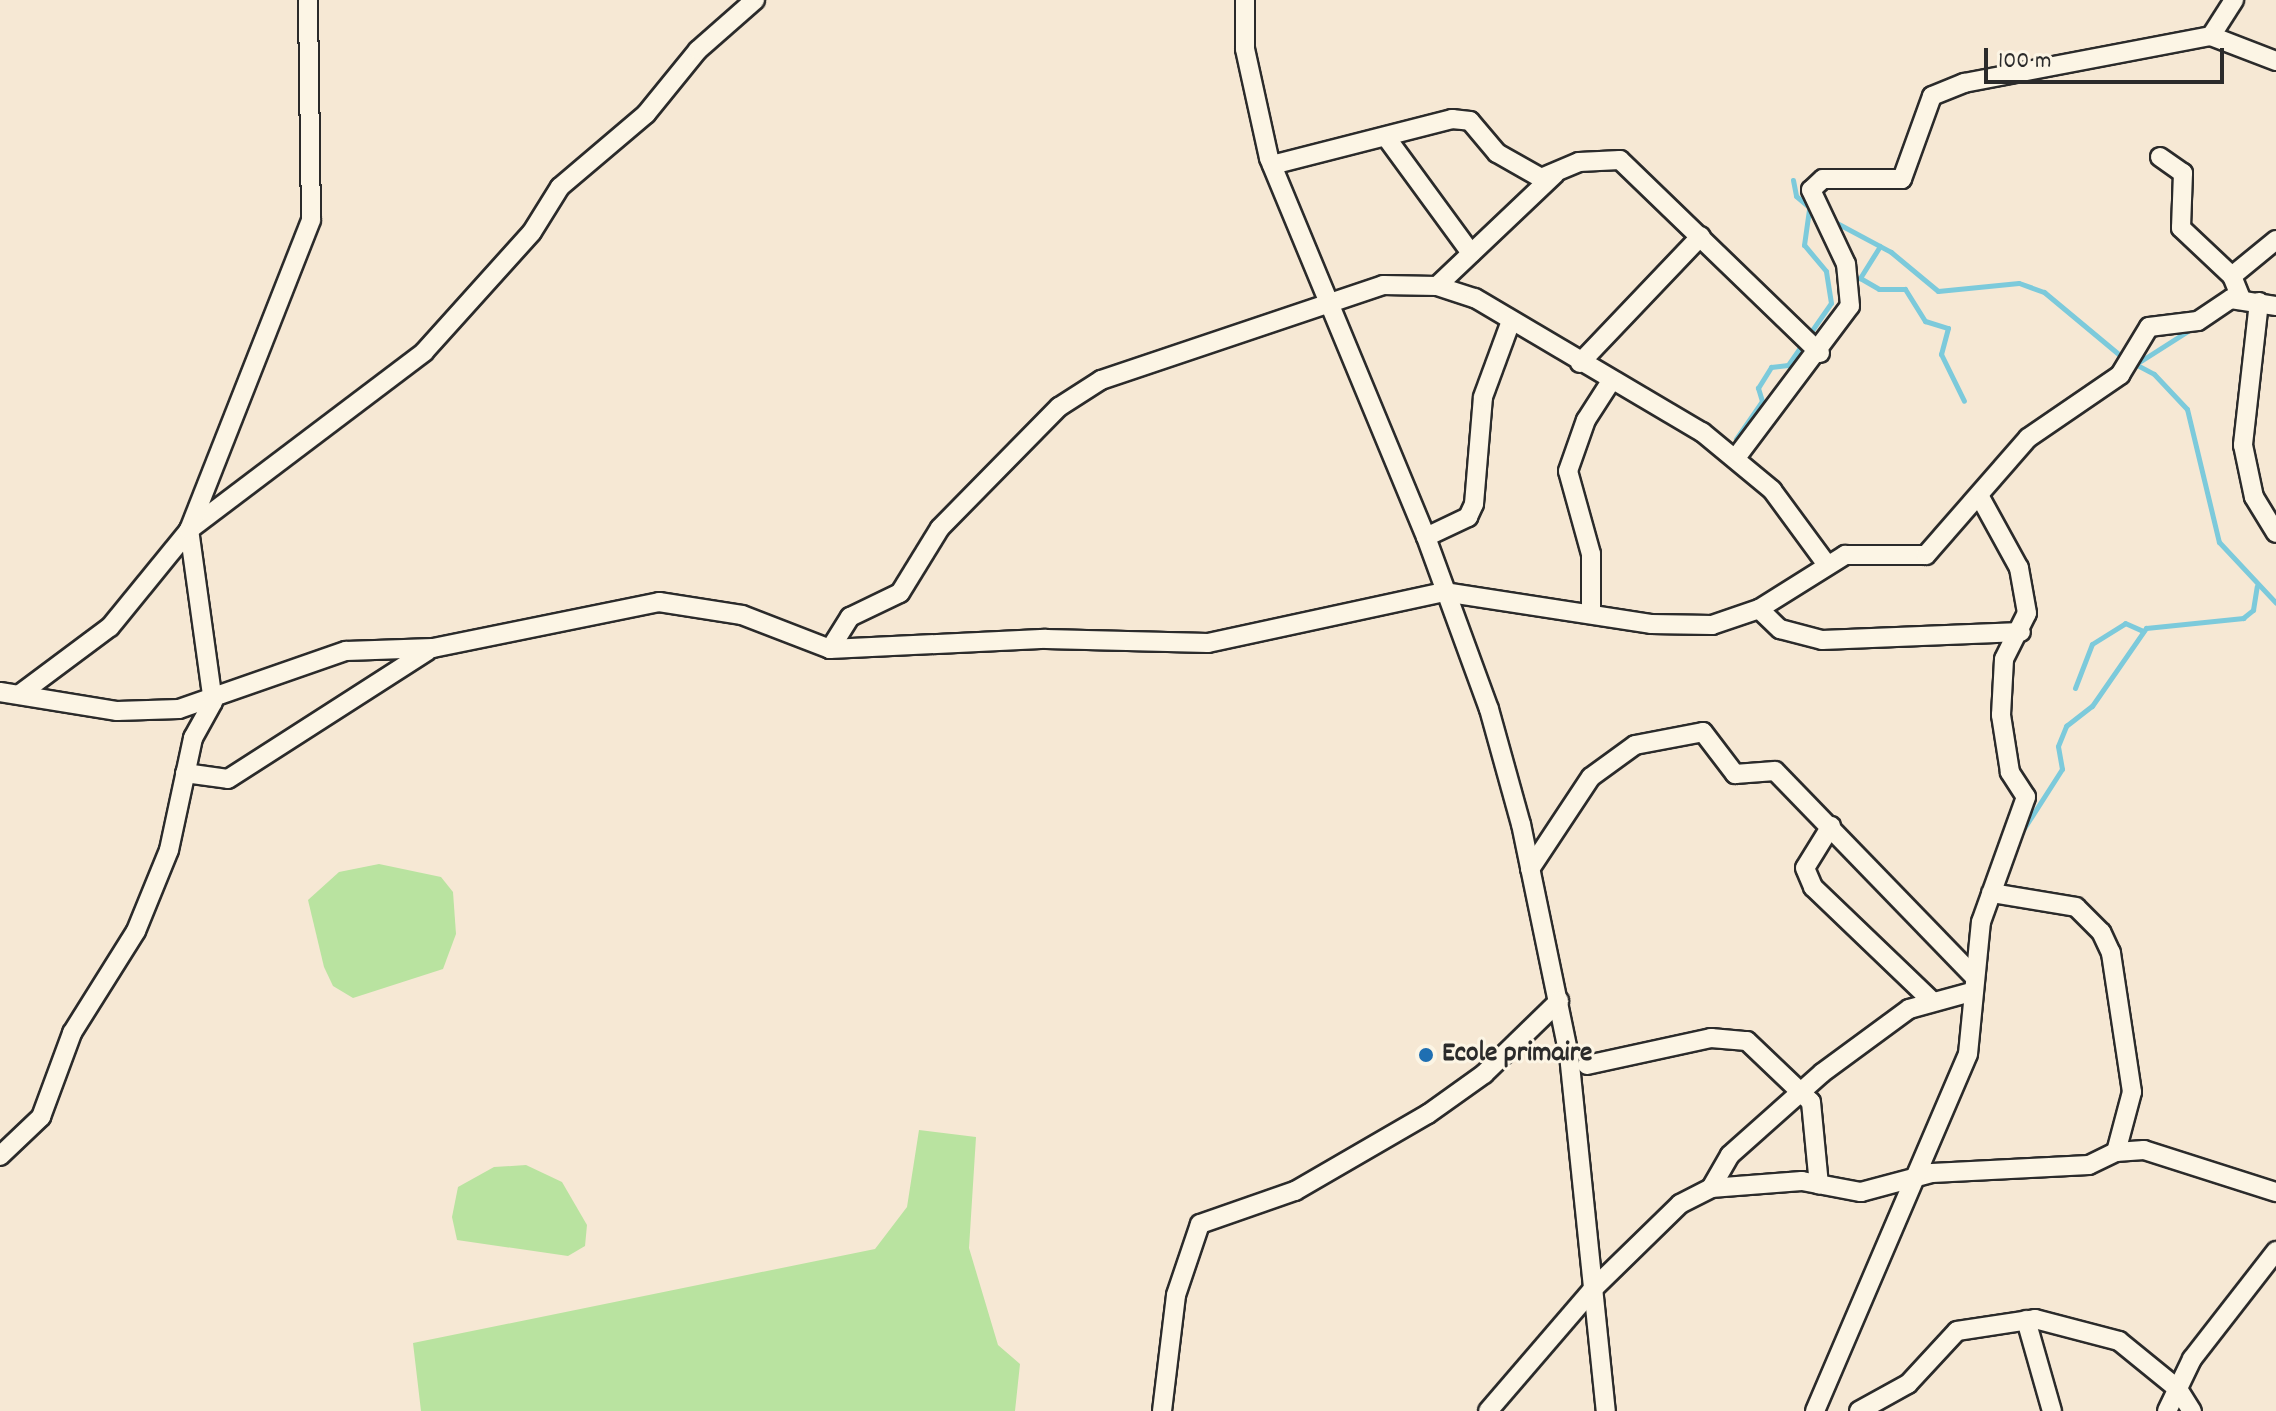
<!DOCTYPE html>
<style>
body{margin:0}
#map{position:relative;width:2276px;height:1411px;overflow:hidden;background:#f6e8d4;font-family:Dekko,sans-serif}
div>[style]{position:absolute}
.green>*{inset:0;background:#b9e3a0}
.stream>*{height:5px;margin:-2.5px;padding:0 2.5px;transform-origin:2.5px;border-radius:2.5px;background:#7ccadb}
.roads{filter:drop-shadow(2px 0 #2b2b2b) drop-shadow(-2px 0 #2b2b2b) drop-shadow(0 2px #2b2b2b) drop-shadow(0 -2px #2b2b2b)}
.minor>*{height:18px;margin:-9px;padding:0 9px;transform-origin:9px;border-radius:9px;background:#fcf5e5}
.dots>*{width:22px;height:22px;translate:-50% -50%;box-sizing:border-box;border:4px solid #fcf5e5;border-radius:50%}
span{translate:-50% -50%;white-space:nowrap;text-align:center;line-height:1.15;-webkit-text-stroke:6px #fcf5e5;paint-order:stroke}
.poi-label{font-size:28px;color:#2b2b2b;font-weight:700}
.left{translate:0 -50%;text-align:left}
.scale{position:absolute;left:1984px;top:48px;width:240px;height:36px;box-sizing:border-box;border:4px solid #2b2b2b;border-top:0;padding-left:10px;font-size:24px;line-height:28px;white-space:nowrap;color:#2b2b2b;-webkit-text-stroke:6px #fcf5e5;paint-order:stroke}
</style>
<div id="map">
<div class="green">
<div style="clip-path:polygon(379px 864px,441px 877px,453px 892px,456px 934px,443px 969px,353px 998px,333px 986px,324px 967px,308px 900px,339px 872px)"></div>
<div style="clip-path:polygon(919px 1130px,976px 1137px,969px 1248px,998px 1345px,1020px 1364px,1015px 1411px,421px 1411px,413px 1343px,875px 1249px,907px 1207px)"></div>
<div style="clip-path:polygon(526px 1165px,562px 1182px,587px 1225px,585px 1246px,568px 1256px,457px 1240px,452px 1217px,458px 1187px,494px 1167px)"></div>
</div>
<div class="stream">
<div style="left:1793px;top:180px;width:16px;rotate:79deg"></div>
<div style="left:1796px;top:196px;width:26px;rotate:40deg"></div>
<div style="left:1833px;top:221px;width:66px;rotate:28.1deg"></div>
<div style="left:1891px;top:252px;width:61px;rotate:39.7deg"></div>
<div style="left:1938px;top:291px;width:81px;rotate:-5.6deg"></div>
<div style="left:2019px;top:283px;width:27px;rotate:20deg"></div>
<div style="left:2044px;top:292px;width:102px;rotate:39.8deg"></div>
<div style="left:2122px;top:357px;width:36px;rotate:28deg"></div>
<div style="left:2154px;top:374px;width:48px;rotate:46.7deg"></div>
<div style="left:2187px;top:409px;width:137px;rotate:76.5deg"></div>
<div style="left:2219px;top:542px;width:83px;rotate:46.9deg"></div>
<div style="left:1880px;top:246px;width:38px;rotate:122deg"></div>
<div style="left:1860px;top:278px;width:22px;rotate:30deg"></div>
<div style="left:1879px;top:289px;width:26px"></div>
<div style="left:1905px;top:289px;width:38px;rotate:58deg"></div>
<div style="left:1925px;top:321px;width:24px;rotate:17deg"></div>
<div style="left:1948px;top:328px;width:27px;rotate:105deg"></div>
<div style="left:1941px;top:354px;width:52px;rotate:63.9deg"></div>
<div style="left:2136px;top:364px;width:69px;rotate:-32.5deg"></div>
<div style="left:1736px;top:439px;width:46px;rotate:-55.6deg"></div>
<div style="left:1762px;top:401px;width:14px;rotate:-107deg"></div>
<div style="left:1758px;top:388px;width:25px;rotate:-58deg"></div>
<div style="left:1771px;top:367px;width:17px;rotate:-7deg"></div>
<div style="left:1788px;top:365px;width:75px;rotate:-55.3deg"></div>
<div style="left:1831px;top:303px;width:32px;rotate:-99deg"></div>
<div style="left:1826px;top:271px;width:34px;rotate:-130deg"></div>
<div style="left:1804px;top:245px;width:36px;rotate:-82deg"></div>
<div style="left:2075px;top:688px;width:47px;rotate:-68.9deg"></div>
<div style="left:2092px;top:644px;width:39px;rotate:-32deg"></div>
<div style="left:2125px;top:623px;width:20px;rotate:24deg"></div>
<div style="left:2021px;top:833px;width:76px;rotate:-57.4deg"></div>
<div style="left:2062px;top:769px;width:23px;rotate:-100deg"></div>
<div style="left:2058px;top:746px;width:22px;rotate:-68deg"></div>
<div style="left:2066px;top:726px;width:33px;rotate:-38deg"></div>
<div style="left:2092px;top:706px;width:95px;rotate:-55.3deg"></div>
<div style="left:2146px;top:628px;width:98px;rotate:-5.9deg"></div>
<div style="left:2243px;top:618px;width:13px;rotate:-39deg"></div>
<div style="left:2253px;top:610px;width:24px;rotate:-81deg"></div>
</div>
<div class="roads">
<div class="minor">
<div style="left:1245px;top:0;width:49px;rotate:90deg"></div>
<div style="left:1245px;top:49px;width:112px;rotate:77.6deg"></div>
<div style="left:1269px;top:158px;width:410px;rotate:67.5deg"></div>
<div style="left:1426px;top:537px;width:183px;rotate:69.9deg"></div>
<div style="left:1489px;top:709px;width:119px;rotate:74.5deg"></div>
<div style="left:1521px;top:824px;width:236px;rotate:78.3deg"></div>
<div style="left:1569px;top:1055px;width:358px;rotate:84.1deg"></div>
<div style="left:2211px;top:36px;width:43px;rotate:-57.4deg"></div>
<div style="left:1386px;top:137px;width:144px;rotate:53.8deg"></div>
<div style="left:2160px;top:157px;width:28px;rotate:35deg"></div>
<div style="left:2183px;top:173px;width:55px;rotate:92.1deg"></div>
<div style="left:2181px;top:228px;width:70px;rotate:43.3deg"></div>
<div style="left:2232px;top:276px;width:24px;rotate:68deg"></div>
<div style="left:1272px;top:165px;width:186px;rotate:-14.3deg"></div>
<div style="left:1452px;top:119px;width:18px;rotate:6deg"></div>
<div style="left:1470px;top:121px;width:42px;rotate:49.8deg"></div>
<div style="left:1497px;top:153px;width:51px;rotate:29.6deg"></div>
<div style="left:1541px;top:178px;width:41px;rotate:-22.8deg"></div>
<div style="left:1579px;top:162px;width:41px;rotate:-2.8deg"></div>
<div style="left:1620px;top:160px;width:278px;rotate:44deg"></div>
<div style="left:2232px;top:276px;width:57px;rotate:-39.3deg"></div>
<div style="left:1437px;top:286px;width:163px;rotate:-43.5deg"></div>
<div style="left:2259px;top:302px;width:144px;rotate:96.4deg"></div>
<div style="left:2243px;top:445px;width:53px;rotate:78.1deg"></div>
<div style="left:2254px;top:497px;width:42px;rotate:58.6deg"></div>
<div style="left:1580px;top:363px;width:175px;rotate:-46.4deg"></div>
<div style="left:1738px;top:455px;width:186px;rotate:-53.1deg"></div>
<div style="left:1850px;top:306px;width:42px;rotate:-95.4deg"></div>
<div style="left:1846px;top:264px;width:82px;rotate:-115.3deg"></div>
<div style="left:1811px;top:190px;width:16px;rotate:-43deg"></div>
<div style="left:1823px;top:179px;width:79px"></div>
<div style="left:1902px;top:179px;width:88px;rotate:-70.1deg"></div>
<div style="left:1932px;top:96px;width:35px;rotate:-22deg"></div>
<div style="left:1964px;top:83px;width:251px;rotate:-10.8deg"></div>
<div style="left:2211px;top:36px;width:70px;rotate:21deg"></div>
<div style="left:1426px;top:537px;width:47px;rotate:-25.5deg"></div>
<div style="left:1468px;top:517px;width:14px;rotate:-65deg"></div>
<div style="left:1474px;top:504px;width:107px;rotate:-85.2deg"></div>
<div style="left:1483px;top:397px;width:81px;rotate:-69.8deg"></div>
<div style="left:1759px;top:609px;width:29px;rotate:44deg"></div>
<div style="left:1780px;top:629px;width:43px;rotate:14.7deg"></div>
<div style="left:1822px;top:640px;width:199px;rotate:-2.3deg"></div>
<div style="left:1591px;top:610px;width:56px;rotate:-90deg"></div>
<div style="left:1591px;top:554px;width:86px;rotate:-105.5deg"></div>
<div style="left:1568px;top:471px;width:54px;rotate:-70.6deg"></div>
<div style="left:1586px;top:420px;width:46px;rotate:-57.3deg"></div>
<div style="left:830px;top:649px;width:38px;rotate:-58deg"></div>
<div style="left:850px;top:617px;width:55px;rotate:-25.6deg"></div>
<div style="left:900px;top:593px;width:76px;rotate:-58.4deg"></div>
<div style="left:940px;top:528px;width:170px;rotate:-45.5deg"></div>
<div style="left:1059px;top:407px;width:50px;rotate:-32.7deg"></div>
<div style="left:1101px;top:380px;width:298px;rotate:-18.6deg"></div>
<div style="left:1383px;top:285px;width:54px;rotate:1.1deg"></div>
<div style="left:1437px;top:286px;width:40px;rotate:18deg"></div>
<div style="left:1475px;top:298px;width:264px;rotate:30.6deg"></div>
<div style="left:1702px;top:432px;width:91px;rotate:39.6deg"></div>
<div style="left:1772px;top:490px;width:93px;rotate:53.7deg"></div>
<div style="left:0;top:692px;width:119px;rotate:9.2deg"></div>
<div style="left:117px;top:711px;width:62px;rotate:-1.8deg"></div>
<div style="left:179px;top:709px;width:177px;rotate:-19.2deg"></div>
<div style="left:346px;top:651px;width:87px;rotate:-2deg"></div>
<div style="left:433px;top:648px;width:231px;rotate:-11.5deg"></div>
<div style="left:659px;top:602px;width:84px;rotate:8.9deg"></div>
<div style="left:742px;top:615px;width:94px;rotate:21.1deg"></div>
<div style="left:830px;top:649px;width:216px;rotate:-2.7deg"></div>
<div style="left:1046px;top:639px;width:162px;rotate:1.4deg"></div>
<div style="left:1208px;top:643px;width:241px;rotate:-12.2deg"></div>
<div style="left:1444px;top:592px;width:209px;rotate:8.8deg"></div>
<div style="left:1651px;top:624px;width:61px;rotate:0.9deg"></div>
<div style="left:1712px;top:625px;width:50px;rotate:-18.8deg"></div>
<div style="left:1759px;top:609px;width:102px;rotate:-32.1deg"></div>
<div style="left:1845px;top:555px;width:81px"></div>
<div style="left:1926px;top:555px;width:155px;rotate:-48.9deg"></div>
<div style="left:2028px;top:438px;width:112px;rotate:-34.4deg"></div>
<div style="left:2120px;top:375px;width:56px;rotate:-58.9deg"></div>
<div style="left:2149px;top:327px;width:49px;rotate:-7deg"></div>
<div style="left:2198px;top:321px;width:40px;rotate:-34deg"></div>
<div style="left:2231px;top:299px;width:46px;rotate:8.8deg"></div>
<div style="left:20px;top:694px;width:112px;rotate:-36.7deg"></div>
<div style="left:110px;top:627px;width:125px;rotate:-50.8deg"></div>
<div style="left:189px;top:530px;width:295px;rotate:-37.1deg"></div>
<div style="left:424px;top:352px;width:161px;rotate:-48deg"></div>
<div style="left:532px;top:232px;width:53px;rotate:-58.1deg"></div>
<div style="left:560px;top:187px;width:113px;rotate:-40.3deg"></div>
<div style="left:646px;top:114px;width:82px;rotate:-50.9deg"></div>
<div style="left:698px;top:50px;width:76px;rotate:-41.3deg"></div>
<div style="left:185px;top:773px;width:43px;rotate:7.9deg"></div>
<div style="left:228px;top:779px;width:237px;rotate:-32.7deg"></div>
<div style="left:1831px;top:826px;width:49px;rotate:121.8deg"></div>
<div style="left:1805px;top:868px;width:21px;rotate:67deg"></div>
<div style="left:1813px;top:887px;width:163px;rotate:43.8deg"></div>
<div style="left:1530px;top:869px;width:110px;rotate:-56.5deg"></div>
<div style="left:1591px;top:777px;width:54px;rotate:-36deg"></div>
<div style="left:1635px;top:745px;width:69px;rotate:-10.8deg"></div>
<div style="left:1703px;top:732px;width:53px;rotate:52.7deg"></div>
<div style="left:1735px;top:774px;width:40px;rotate:-4.3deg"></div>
<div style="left:1775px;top:771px;width:284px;rotate:45.9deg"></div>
<div style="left:1587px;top:1065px;width:127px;rotate:-12.3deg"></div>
<div style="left:1711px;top:1038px;width:36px;rotate:5deg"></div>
<div style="left:1747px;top:1041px;width:88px;rotate:43.6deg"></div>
<div style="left:1811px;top:1102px;width:83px;rotate:84.5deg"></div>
<div style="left:2116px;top:1152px;width:28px;rotate:-4deg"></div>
<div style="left:2144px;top:1150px;width:139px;rotate:17.7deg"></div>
<div style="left:0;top:1156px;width:57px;rotate:-43.6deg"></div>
<div style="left:41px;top:1117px;width:90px;rotate:-69.7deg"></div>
<div style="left:72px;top:1033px;width:120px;rotate:-57.9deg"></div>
<div style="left:136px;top:931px;width:87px;rotate:-67.8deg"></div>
<div style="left:169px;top:850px;width:115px;rotate:-77.9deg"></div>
<div style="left:193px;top:738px;width:41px;rotate:-60.9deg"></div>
<div style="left:213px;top:702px;width:174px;rotate:-97.9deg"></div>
<div style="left:189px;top:530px;width:333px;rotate:-68.5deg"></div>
<div style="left:311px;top:220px;width:220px;rotate:-90.8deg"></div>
<div style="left:1711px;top:1188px;width:38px;rotate:-60deg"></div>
<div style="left:1730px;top:1155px;width:123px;rotate:-41.7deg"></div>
<div style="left:1822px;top:1073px;width:108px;rotate:-36.3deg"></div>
<div style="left:1909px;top:1009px;width:64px;rotate:-15.3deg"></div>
<div style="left:2026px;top:1320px;width:95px;rotate:74.1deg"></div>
<div style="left:1162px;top:1411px;width:117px;rotate:-83.1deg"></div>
<div style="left:1176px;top:1295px;width:75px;rotate:-71.3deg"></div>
<div style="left:1200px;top:1224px;width:101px;rotate:-19.2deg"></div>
<div style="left:1295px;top:1191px;width:154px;rotate:-30.1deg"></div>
<div style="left:1428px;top:1114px;width:69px;rotate:-35.5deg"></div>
<div style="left:1484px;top:1074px;width:105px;rotate:-44.2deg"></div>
<div style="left:1488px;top:1411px;width:160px;rotate:-49.3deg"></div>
<div style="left:1592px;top:1290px;width:123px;rotate:-44.3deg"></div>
<div style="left:1680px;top:1204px;width:35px;rotate:-27deg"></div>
<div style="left:1711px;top:1188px;width:91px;rotate:-4.4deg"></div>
<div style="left:1802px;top:1181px;width:60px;rotate:10.6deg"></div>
<div style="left:1861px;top:1192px;width:73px;rotate:-15deg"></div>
<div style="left:1932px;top:1173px;width:157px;rotate:-2.9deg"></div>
<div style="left:2089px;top:1165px;width:30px;rotate:-26deg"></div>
<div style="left:2116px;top:1152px;width:62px;rotate:-75.1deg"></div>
<div style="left:2132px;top:1092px;width:141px;rotate:-98.6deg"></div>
<div style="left:2111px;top:953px;width:23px;rotate:-115deg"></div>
<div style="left:2101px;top:932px;width:35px;rotate:-135deg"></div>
<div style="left:2076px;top:907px;width:86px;rotate:-170.6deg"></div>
<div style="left:1815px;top:1411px;width:388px;rotate:-66.8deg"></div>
<div style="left:1968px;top:1054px;width:133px;rotate:-84.4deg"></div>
<div style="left:1981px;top:922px;width:133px;rotate:-70.2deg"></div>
<div style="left:2026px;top:797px;width:30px;rotate:-123deg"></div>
<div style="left:2010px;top:772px;width:58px;rotate:-99deg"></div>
<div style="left:2001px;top:715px;width:56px;rotate:-86.9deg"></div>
<div style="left:2004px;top:659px;width:51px;rotate:-63.4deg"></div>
<div style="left:2027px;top:613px;width:46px;rotate:-100.1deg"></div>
<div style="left:2019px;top:568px;width:79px;rotate:-118.8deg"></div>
<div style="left:1859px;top:1411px;width:56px;rotate:-28.9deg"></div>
<div style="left:1908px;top:1384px;width:72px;rotate:-47.2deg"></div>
<div style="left:1957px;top:1331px;width:79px;rotate:-8.7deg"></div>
<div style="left:2035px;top:1319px;width:87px;rotate:14.7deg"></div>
<div style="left:2119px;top:1341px;width:76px;rotate:39.1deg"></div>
<div style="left:2178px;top:1389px;width:26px;rotate:58deg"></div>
<div style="left:2167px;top:1411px;width:58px;rotate:-64.3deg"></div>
<div style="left:2192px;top:1359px;width:137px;rotate:-52.1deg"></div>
</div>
</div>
<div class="dots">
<div style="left:1426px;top:1055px;background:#1f6fb2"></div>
</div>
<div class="poi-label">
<span class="left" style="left:1442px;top:1055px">Ecole primaire</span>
</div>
<div class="scale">100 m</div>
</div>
